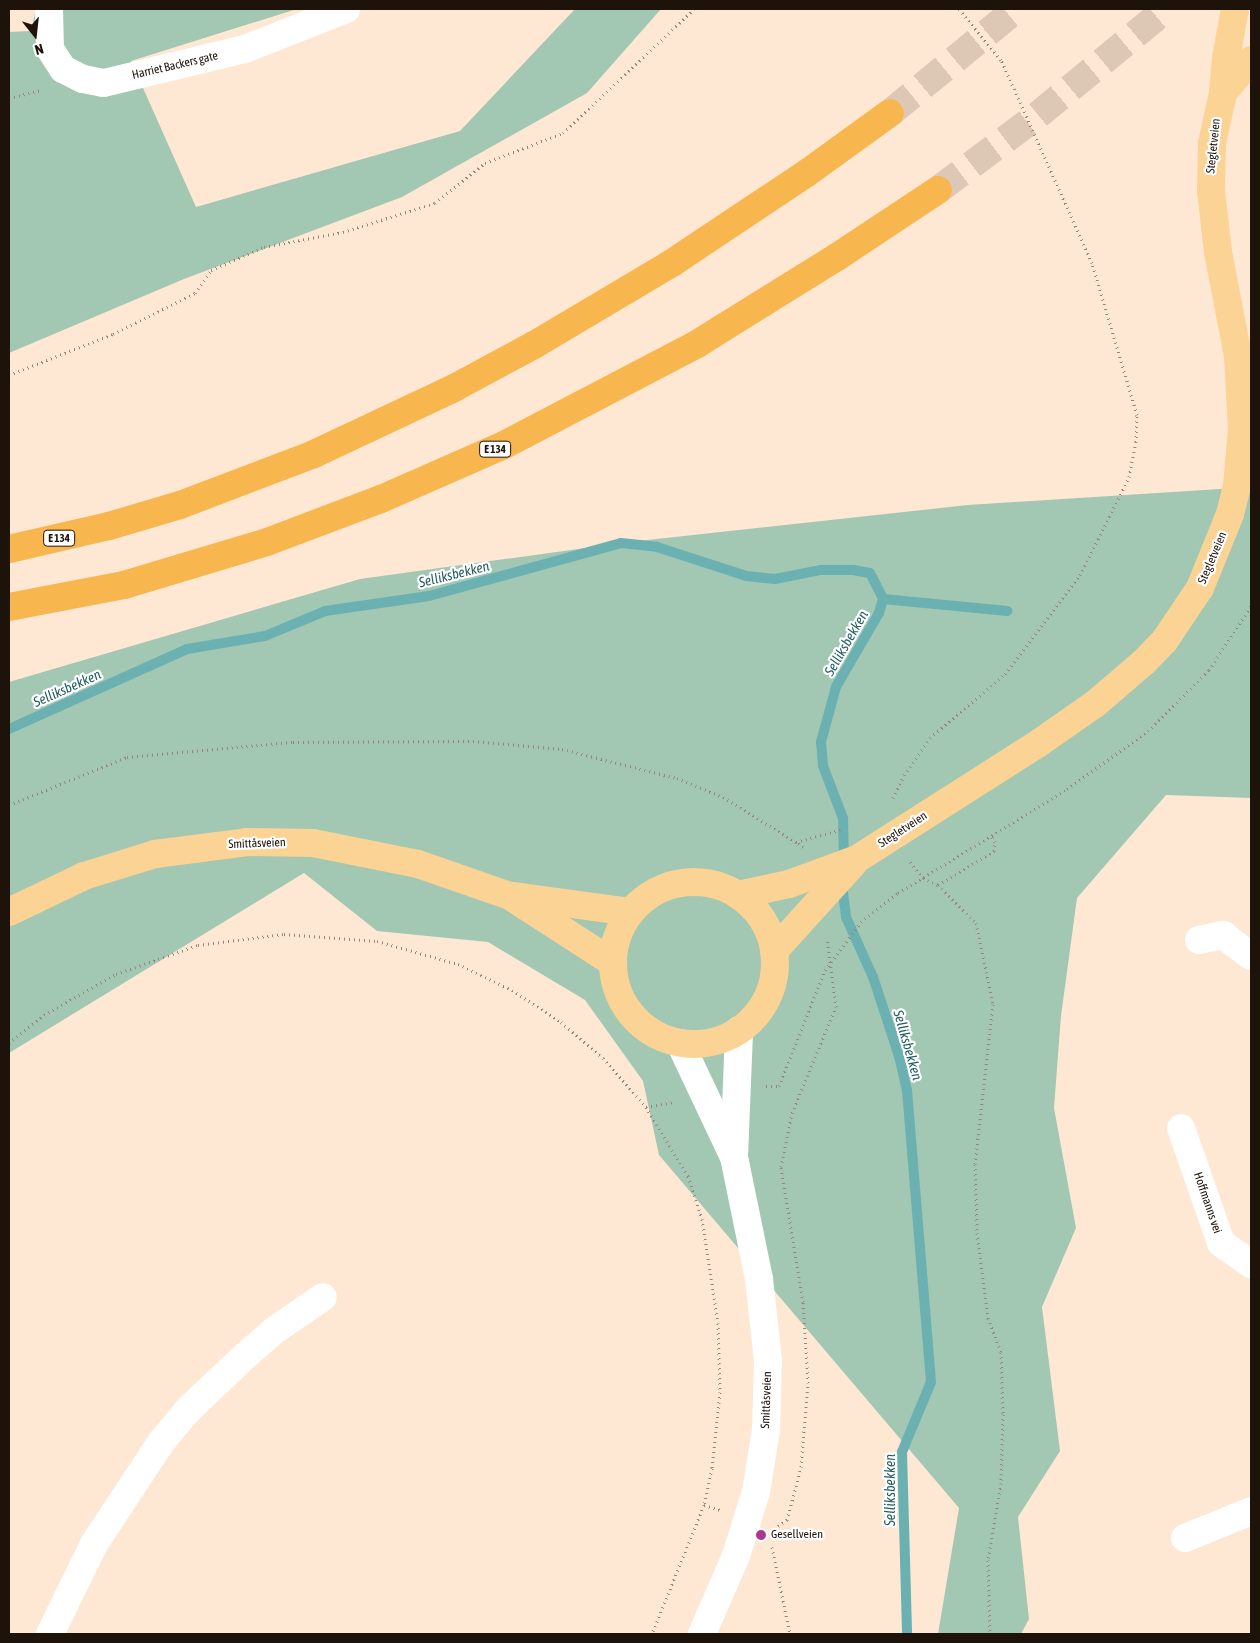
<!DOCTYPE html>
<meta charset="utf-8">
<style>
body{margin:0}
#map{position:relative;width:1260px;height:1643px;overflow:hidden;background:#ffe8d3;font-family:"Asap Condensed",sans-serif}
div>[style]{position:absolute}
.green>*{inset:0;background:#a2c7b3}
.stream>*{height:10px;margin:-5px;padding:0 5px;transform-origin:5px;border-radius:5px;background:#6cb1b2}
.highway-tunnel>*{height:28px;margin-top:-14px;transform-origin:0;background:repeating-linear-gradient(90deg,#ddc8b5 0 28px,transparent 0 42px)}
.path>*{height:3px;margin-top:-1.5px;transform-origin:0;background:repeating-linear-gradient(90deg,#978676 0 1px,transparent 0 5px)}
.minor>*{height:28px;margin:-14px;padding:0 14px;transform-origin:14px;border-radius:14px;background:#fff}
.major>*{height:28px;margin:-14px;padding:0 14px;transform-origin:14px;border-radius:14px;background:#fbd395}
.major>.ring{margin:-14px;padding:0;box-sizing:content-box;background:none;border:28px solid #fbd395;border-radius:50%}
.highway>*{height:28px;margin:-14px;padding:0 14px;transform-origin:14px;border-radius:14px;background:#f8b64f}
.dots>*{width:14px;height:14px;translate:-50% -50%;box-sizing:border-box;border:2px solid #fff;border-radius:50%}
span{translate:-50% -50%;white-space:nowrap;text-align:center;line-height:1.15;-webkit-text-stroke:4.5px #fff;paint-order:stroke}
.shield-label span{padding:1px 4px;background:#fff;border:1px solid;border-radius:4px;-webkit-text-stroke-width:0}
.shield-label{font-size:11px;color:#1d130a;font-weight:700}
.street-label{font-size:12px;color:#1d130a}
.poi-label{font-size:12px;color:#1d130a}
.left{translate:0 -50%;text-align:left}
.water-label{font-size:14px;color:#235d5e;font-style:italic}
.frame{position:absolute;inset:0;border:10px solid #1d130a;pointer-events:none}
.north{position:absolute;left:10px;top:10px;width:50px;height:50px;-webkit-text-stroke:4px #fff;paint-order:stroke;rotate:164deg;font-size:14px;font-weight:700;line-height:20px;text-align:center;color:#1d130a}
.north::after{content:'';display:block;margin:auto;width:18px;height:22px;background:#1d130a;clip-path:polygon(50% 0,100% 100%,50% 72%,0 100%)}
</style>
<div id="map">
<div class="green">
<div style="clip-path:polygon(36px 9px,297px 9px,131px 61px,196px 207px,460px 131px,575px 9px,661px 9px,587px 93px,402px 197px,184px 279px,9px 353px,9px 32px,31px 31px)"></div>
<div style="clip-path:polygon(1251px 487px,1251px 798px,1166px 795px,1077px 898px,1061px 1016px,1054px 1108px,1076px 1228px,1042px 1307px,1060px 1451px,1018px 1517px,1029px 1619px,1021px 1634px,938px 1634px,959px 1508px,659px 1155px,643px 1081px,585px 1000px,488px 942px,377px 931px,304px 873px,9px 1053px,9px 682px,360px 579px,629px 542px,968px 505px)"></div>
</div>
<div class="stream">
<div style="left:883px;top:599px;width:125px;rotate:5.5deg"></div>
<div style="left:9px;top:729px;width:195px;rotate:-24.2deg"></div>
<div style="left:187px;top:649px;width:79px;rotate:-9.5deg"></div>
<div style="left:265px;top:636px;width:65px;rotate:-22.6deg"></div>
<div style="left:325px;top:611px;width:105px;rotate:-8.2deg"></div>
<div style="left:429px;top:596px;width:199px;rotate:-15.4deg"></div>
<div style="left:621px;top:543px;width:36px;rotate:6deg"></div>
<div style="left:657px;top:547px;width:94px;rotate:18deg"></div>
<div style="left:746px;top:576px;width:29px;rotate:6deg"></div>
<div style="left:775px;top:579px;width:47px;rotate:-11.1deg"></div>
<div style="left:821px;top:570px;width:32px"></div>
<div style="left:853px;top:570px;width:17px;rotate:10deg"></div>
<div style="left:870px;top:573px;width:29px;rotate:63deg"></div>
<div style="left:883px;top:599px;width:15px;rotate:106deg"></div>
<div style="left:879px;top:613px;width:86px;rotate:120.2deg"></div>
<div style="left:836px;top:687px;width:57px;rotate:105.3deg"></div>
<div style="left:821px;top:742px;width:24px;rotate:85deg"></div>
<div style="left:823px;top:766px;width:56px;rotate:69deg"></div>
<div style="left:843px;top:818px;width:44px;rotate:88.7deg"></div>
<div style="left:842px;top:884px;width:33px;rotate:83deg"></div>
<div style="left:846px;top:917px;width:66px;rotate:65.8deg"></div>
<div style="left:873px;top:977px;width:83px;rotate:71.8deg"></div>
<div style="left:899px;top:1056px;width:35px;rotate:77deg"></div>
<div style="left:907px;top:1090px;width:293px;rotate:85.3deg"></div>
<div style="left:931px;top:1382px;width:76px;rotate:112.5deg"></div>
<div style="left:902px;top:1452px;width:182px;rotate:88.4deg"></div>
</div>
<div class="highway-tunnel">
<div style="left:890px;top:113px;width:163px;rotate:-39.5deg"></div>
<div style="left:938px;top:190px;width:125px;rotate:-36.9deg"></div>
<div style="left:1038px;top:115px;width:166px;rotate:-39.6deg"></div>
</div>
<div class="path">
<div style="left:9px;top:98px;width:33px;rotate:-14deg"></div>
<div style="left:9px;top:375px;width:112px;rotate:-21.5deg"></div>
<div style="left:113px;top:334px;width:92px;rotate:-26.6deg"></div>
<div style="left:195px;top:293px;width:28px;rotate:-55deg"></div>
<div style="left:211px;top:270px;width:58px;rotate:-23.5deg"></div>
<div style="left:264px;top:247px;width:80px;rotate:-10.8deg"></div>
<div style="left:343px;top:232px;width:96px;rotate:-17.5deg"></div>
<div style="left:435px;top:203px;width:64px;rotate:-38.7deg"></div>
<div style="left:485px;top:163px;width:84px;rotate:-21deg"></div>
<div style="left:563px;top:133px;width:180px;rotate:-43.4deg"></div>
<div style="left:893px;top:798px;width:25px;rotate:-64deg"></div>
<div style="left:904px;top:775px;width:45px;rotate:-54.9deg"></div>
<div style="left:930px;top:738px;width:99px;rotate:-40.5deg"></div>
<div style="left:1005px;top:674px;width:124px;rotate:-52.9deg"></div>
<div style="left:1080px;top:575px;width:110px;rotate:-63.4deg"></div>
<div style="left:1129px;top:477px;width:36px;rotate:-79deg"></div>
<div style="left:1136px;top:442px;width:27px;rotate:-88deg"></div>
<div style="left:1137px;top:415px;width:159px;rotate:-106.5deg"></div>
<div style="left:1092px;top:263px;width:222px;rotate:-114.1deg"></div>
<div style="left:1001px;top:60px;width:66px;rotate:-129.5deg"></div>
<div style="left:9px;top:805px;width:127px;rotate:-22.1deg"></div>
<div style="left:127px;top:757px;width:167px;rotate:-5.2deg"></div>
<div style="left:293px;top:742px;width:180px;rotate:-0.3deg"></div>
<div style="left:473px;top:741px;width:89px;rotate:5.1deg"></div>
<div style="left:562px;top:749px;width:119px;rotate:14.2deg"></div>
<div style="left:677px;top:778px;width:50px;rotate:22.4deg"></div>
<div style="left:723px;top:797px;width:86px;rotate:31.7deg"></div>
<div style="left:803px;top:847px;width:9px;rotate:-144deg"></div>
<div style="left:796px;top:842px;width:49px;rotate:-15.5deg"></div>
<div style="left:910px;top:862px;width:21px;rotate:51deg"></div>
<div style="left:923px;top:878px;width:17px;rotate:25deg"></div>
<div style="left:938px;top:885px;width:66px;rotate:-31.3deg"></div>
<div style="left:994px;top:851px;width:9px;rotate:-84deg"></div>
<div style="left:995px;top:842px;width:9px;rotate:-122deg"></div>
<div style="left:938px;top:885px;width:54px;rotate:45deg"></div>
<div style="left:976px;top:923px;width:83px;rotate:78.1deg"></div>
<div style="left:993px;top:1004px;width:161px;rotate:96.4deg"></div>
<div style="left:975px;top:1164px;width:69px;rotate:88.3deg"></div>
<div style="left:977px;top:1233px;width:86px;rotate:82.6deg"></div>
<div style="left:988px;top:1318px;width:36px;rotate:69deg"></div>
<div style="left:1001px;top:1352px;width:62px;rotate:88.2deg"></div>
<div style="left:1003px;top:1414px;width:69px;rotate:91.7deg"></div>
<div style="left:1001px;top:1483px;width:78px;rotate:99.6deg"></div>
<div style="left:988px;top:1560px;width:74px;rotate:88.5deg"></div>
<div style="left:9px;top:1043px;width:45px;rotate:-38.7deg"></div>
<div style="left:44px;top:1015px;width:83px;rotate:-29.7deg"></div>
<div style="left:116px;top:974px;width:87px;rotate:-19.5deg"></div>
<div style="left:198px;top:945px;width:87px;rotate:-7.3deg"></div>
<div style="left:284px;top:934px;width:93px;rotate:4.3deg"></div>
<div style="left:377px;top:941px;width:84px;rotate:15.9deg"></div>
<div style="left:458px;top:964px;width:60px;rotate:25.7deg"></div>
<div style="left:512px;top:990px;width:59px;rotate:33.1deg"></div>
<div style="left:561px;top:1022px;width:55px;rotate:40.6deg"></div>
<div style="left:603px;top:1058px;width:65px;rotate:48.7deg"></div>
<div style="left:646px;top:1107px;width:81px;rotate:58.7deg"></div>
<div style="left:688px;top:1176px;width:45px;rotate:72deg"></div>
<div style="left:702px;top:1219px;width:105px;rotate:81.3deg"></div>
<div style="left:718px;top:1323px;width:69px;rotate:88.3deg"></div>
<div style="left:720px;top:1392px;width:76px;rotate:96deg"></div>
<div style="left:712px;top:1468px;width:38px;rotate:102deg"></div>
<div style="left:704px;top:1505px;width:139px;rotate:112deg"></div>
<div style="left:766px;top:1086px;width:13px"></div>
<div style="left:779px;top:1086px;width:125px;rotate:-68.4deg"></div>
<div style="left:825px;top:970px;width:60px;rotate:-53.1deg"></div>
<div style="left:861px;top:922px;width:47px;rotate:-38.1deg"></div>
<div style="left:898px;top:893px;width:198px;rotate:-31.6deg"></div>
<div style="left:1067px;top:789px;width:100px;rotate:-35.6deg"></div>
<div style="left:1148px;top:731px;width:86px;rotate:-45deg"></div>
<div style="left:1209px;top:670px;width:77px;rotate:-56.7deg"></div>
<div style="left:646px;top:1107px;width:28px;rotate:-10deg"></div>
<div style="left:704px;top:1505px;width:17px;rotate:17deg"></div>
<div style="left:778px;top:1526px;width:11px;rotate:-34deg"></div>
<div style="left:787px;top:1520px;width:55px;rotate:-75.2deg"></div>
<div style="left:801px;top:1467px;width:84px;rotate:-85.2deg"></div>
<div style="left:808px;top:1383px;width:81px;rotate:-93.5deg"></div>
<div style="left:803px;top:1302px;width:137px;rotate:-99.3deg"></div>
<div style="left:781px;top:1167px;width:55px;rotate:-78.5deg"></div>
<div style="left:792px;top:1113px;width:115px;rotate:-67.5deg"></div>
<div style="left:836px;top:1007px;width:70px;rotate:-97.4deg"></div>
<div style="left:772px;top:1547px;width:89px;rotate:78.3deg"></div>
</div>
<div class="minor">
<div style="left:49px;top:9px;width:40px;rotate:88.6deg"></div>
<div style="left:50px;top:49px;width:24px;rotate:57deg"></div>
<div style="left:63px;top:69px;width:22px;rotate:27deg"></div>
<div style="left:83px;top:79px;width:21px;rotate:11deg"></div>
<div style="left:104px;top:83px;width:145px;rotate:-13.6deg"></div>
<div style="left:245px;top:49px;width:109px;rotate:-21.6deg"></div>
<div style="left:1199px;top:940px;width:25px;rotate:-12deg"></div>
<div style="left:1223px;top:935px;width:35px;rotate:37deg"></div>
<div style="left:680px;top:1043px;width:126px;rotate:64.7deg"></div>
<div style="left:734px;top:1157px;width:125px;rotate:78.4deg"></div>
<div style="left:759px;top:1279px;width:81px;rotate:83.7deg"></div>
<div style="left:768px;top:1360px;width:70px;rotate:91.6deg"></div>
<div style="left:766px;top:1430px;width:63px;rotate:99.2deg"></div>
<div style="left:756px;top:1492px;width:67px;rotate:107.4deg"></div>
<div style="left:736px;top:1556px;width:85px;rotate:113.6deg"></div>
<div style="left:1181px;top:1128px;width:122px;rotate:70.8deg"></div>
<div style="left:1221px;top:1243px;width:37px;rotate:35deg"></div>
<div style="left:734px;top:1157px;width:127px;rotate:-87.7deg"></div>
<div style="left:1185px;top:1538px;width:71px;rotate:-22.2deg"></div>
<div style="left:50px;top:1634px;width:100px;rotate:-63.9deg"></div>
<div style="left:94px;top:1544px;width:123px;rotate:-56.6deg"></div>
<div style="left:162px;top:1441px;width:39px;rotate:-50deg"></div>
<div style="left:187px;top:1411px;width:80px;rotate:-43.5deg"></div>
<div style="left:245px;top:1356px;width:40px;rotate:-41deg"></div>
<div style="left:275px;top:1330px;width:58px;rotate:-34.5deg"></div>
</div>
<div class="major">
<div style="left:1223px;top:93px;width:43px;rotate:-49.7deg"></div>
<div class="ring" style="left:613px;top:882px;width:134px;height:134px"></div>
<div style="left:738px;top:895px;width:52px;rotate:-12.2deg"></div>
<div style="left:789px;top:884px;width:72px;rotate:-20.2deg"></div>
<div style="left:857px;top:859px;width:216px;rotate:-32.5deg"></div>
<div style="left:1039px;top:743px;width:68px;rotate:-34.9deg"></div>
<div style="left:1095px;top:704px;width:65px;rotate:-40.6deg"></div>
<div style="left:1144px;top:662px;width:30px;rotate:-46deg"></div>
<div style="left:1165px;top:640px;width:63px;rotate:-56.1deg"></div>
<div style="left:1200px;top:588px;width:80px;rotate:-67.9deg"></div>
<div style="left:1230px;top:514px;width:29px;rotate:-76deg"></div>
<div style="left:1237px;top:486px;width:57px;rotate:-85deg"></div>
<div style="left:1242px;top:429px;width:73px;rotate:-93.1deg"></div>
<div style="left:1238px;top:356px;width:106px;rotate:-100.9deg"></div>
<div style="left:1218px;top:252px;width:61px;rotate:-96.5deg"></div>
<div style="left:1211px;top:191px;width:48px;rotate:-88.8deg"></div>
<div style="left:1212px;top:143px;width:51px;rotate:-77.6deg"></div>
<div style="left:1223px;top:93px;width:35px;rotate:-85deg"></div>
<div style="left:1226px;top:58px;width:50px;rotate:-79.6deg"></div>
<div style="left:514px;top:896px;width:118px;rotate:7.8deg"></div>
<div style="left:9px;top:912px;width:83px;rotate:-25.6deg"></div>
<div style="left:84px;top:876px;width:74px;rotate:-17.2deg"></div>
<div style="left:155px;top:854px;width:93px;rotate:-7.4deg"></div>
<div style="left:247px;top:842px;width:66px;rotate:0.9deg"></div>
<div style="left:313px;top:843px;width:107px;rotate:11.3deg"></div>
<div style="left:418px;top:864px;width:97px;rotate:19.2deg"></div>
<div style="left:510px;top:896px;width:121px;rotate:32.9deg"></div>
<div style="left:774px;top:951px;width:118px;rotate:-47.8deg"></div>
</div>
<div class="highway">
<div style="left:9px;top:549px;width:103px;rotate:-13deg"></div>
<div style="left:109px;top:526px;width:74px;rotate:-16.5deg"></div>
<div style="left:180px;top:505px;width:143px;rotate:-20.8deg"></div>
<div style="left:314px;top:454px;width:155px;rotate:-25.2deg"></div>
<div style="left:454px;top:388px;width:91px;rotate:-28.3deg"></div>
<div style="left:534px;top:345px;width:161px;rotate:-30.7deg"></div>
<div style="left:672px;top:263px;width:162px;rotate:-33.7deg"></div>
<div style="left:807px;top:173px;width:102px;rotate:-35.9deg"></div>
<div style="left:9px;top:607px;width:117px;rotate:-10.8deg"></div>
<div style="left:124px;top:585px;width:149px;rotate:-16.7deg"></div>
<div style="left:267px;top:542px;width:122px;rotate:-20.7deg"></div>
<div style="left:381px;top:499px;width:134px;rotate:-23.7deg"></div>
<div style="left:504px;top:445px;width:218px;rotate:-27.6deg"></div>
<div style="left:697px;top:344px;width:165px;rotate:-31.9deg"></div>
<div style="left:837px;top:257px;width:121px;rotate:-33.6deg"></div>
</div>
<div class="dots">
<div style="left:761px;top:1535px;background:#af368a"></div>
</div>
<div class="shield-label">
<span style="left:495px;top:449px">E 134</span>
<span style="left:59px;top:538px">E 134</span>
</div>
<div class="street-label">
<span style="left:175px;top:66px;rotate:-13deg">Harriet Backers gate</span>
<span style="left:1214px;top:146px;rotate:-84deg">Stegletveien</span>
<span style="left:1213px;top:558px;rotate:-67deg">Stegletveien</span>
<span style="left:903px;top:830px;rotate:-33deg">Stegletveien</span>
<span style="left:257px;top:844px;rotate:-2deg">Smittåsveien</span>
<span style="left:1207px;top:1203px;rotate:71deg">Hoffmanns vei</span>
<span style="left:767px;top:1400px;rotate:-88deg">Smittåsveien</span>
</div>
<div class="poi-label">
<span class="left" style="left:771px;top:1535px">Gesellveien</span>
</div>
<div class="water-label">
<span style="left:454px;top:574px;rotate:-14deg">Selliksbekken</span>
<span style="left:846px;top:643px;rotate:-60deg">Selliksbekken</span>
<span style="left:67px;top:688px;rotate:-24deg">Selliksbekken</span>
<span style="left:908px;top:1045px;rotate:74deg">Selliksbekken</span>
<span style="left:890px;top:1490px;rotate:-90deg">Selliksbekken</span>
</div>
<div class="frame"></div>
<div class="north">N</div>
</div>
